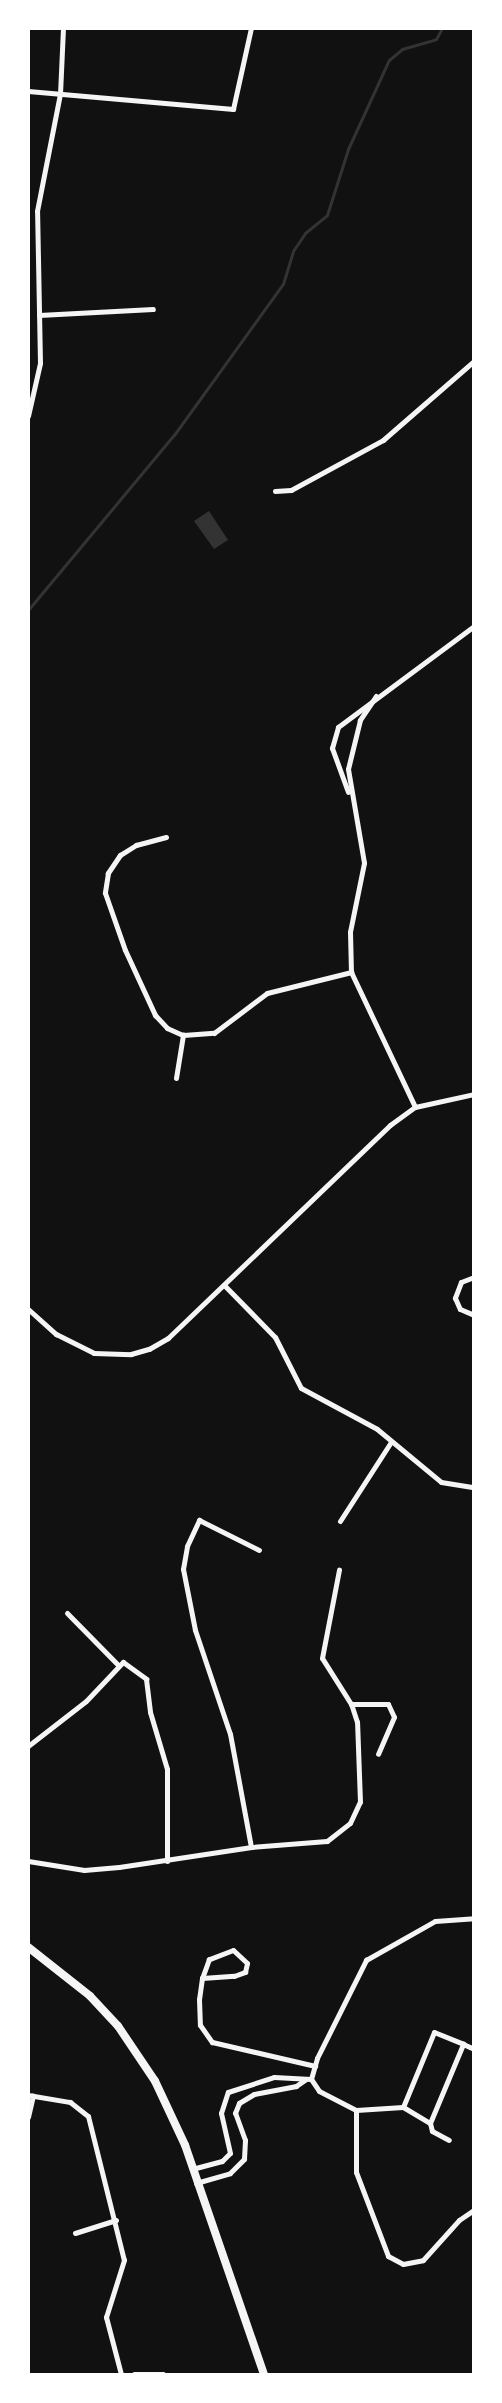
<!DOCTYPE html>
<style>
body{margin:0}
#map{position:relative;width:502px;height:2403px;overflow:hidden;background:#111;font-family:Ubuntu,sans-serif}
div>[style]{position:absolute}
.water>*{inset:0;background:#333}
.stream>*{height:3px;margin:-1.5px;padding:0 1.5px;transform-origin:1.5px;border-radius:1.5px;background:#333}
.minor>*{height:5px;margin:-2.5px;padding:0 2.5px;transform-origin:2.5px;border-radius:2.5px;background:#f5f5f5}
.primary>*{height:8px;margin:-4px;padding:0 4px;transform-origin:4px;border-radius:4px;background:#f5f5f5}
span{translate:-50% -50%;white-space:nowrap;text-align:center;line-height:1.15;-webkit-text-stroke:5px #fff;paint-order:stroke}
.frame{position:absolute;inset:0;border:30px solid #fff;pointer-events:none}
</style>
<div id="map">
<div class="water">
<div style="clip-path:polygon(209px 511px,228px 540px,214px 549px,194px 521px)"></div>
</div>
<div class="stream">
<div style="left:28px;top:610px;width:228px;rotate:-50.2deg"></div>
<div style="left:174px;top:435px;width:186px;rotate:-54.2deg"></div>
<div style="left:283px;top:284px;width:34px;rotate:-73deg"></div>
<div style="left:293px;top:251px;width:22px;rotate:-56deg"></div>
<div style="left:305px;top:233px;width:28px;rotate:-39deg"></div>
<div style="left:327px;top:215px;width:69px;rotate:-72.3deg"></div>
<div style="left:348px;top:149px;width:98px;rotate:-65.3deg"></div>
<div style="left:389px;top:60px;width:17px;rotate:-40deg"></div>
<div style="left:402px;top:49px;width:35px;rotate:-16deg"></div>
<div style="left:436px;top:39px;width:13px;rotate:-61deg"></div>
</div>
<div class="minor">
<div style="left:28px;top:91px;width:206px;rotate:5deg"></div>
<div style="left:233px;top:109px;width:83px;rotate:-77.5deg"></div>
<div style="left:39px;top:315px;width:114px;rotate:-3deg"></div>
<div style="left:28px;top:416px;width:54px;rotate:-77.2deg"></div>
<div style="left:40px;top:363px;width:152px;rotate:-91.1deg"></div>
<div style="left:37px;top:211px;width:119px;rotate:-78.9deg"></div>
<div style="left:60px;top:94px;width:66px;rotate:-87.4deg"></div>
<div style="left:275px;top:491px;width:16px;rotate:-4deg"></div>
<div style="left:291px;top:490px;width:105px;rotate:-28.5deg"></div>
<div style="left:383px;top:440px;width:121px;rotate:-41deg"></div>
<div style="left:376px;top:696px;width:29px;rotate:124deg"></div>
<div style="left:360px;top:720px;width:50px;rotate:103.8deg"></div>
<div style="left:348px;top:769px;width:95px;rotate:80.3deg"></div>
<div style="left:364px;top:863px;width:70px;rotate:101.5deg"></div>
<div style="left:350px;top:932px;width:40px;rotate:88.6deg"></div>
<div style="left:351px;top:972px;width:149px;rotate:64.6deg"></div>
<div style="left:348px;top:792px;width:47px;rotate:-110deg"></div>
<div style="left:332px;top:748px;width:22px;rotate:-74deg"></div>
<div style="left:338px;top:727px;width:169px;rotate:-36.6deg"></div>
<div style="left:166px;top:837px;width:31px;rotate:165deg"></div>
<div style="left:136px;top:845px;width:19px;rotate:148deg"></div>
<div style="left:120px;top:855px;width:22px;rotate:124deg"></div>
<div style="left:108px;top:873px;width:20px;rotate:99deg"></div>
<div style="left:105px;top:893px;width:60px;rotate:70.7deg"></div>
<div style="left:125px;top:950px;width:72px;rotate:65.2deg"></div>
<div style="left:155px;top:1015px;width:18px;rotate:47deg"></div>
<div style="left:167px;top:1028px;width:17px;rotate:24deg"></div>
<div style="left:183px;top:1035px;width:31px;rotate:-4deg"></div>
<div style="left:214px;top:1033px;width:66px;rotate:-37deg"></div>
<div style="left:267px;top:993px;width:87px;rotate:-14deg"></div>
<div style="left:176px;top:1078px;width:44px;rotate:-80.8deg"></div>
<div style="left:474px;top:1277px;width:14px;rotate:159deg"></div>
<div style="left:461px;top:1282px;width:17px;rotate:111deg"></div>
<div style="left:455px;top:1298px;width:12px;rotate:66deg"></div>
<div style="left:460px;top:1309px;width:15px;rotate:23deg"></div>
<div style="left:224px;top:1285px;width:73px;rotate:45.6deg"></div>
<div style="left:275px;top:1337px;width:57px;rotate:63deg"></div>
<div style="left:301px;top:1388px;width:86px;rotate:28.3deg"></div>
<div style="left:377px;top:1429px;width:83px;rotate:39.6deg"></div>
<div style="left:441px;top:1482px;width:33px;rotate:9deg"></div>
<div style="left:28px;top:1309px;width:38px;rotate:42deg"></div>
<div style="left:56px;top:1334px;width:42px;rotate:26.6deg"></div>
<div style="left:94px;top:1353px;width:37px;rotate:2deg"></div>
<div style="left:131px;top:1354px;width:19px;rotate:-16deg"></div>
<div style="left:149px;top:1349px;width:22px;rotate:-30deg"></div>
<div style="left:168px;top:1338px;width:308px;rotate:-43.8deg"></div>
<div style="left:390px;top:1125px;width:31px;rotate:-36deg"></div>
<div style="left:415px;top:1107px;width:60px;rotate:-12.4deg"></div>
<div style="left:340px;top:1521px;width:94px;rotate:-57.2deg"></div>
<div style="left:67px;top:1613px;width:74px;rotate:45.5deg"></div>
<div style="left:351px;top:1704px;width:37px"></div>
<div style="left:388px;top:1704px;width:14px;rotate:65deg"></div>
<div style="left:394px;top:1717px;width:40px;rotate:113.4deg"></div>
<div style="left:28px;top:1746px;width:73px;rotate:-37.8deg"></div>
<div style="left:86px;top:1701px;width:54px;rotate:-46.5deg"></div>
<div style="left:123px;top:1662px;width:29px;rotate:36deg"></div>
<div style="left:146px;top:1679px;width:33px;rotate:83deg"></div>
<div style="left:150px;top:1712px;width:59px;rotate:73.4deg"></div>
<div style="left:167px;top:1769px;width:92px;rotate:90deg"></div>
<div style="left:251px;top:1847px;width:115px;rotate:-100.5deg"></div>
<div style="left:230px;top:1734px;width:110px;rotate:-108.6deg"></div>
<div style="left:195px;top:1630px;width:62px;rotate:-101.1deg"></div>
<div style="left:183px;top:1569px;width:23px;rotate:-80deg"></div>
<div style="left:187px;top:1546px;width:29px;rotate:-65deg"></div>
<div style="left:199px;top:1520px;width:67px;rotate:26.6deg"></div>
<div style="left:28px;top:1861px;width:57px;rotate:9.1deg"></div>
<div style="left:84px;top:1870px;width:35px;rotate:-5deg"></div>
<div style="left:119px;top:1867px;width:134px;rotate:-8.6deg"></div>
<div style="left:251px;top:1847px;width:76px;rotate:-4.5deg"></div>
<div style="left:327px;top:1841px;width:29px;rotate:-38deg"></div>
<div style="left:350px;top:1823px;width:23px;rotate:-65deg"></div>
<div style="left:360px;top:1802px;width:80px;rotate:-92.1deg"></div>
<div style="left:357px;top:1722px;width:19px;rotate:-108deg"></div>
<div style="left:351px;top:1704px;width:54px;rotate:-122.2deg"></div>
<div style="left:322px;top:1658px;width:90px;rotate:-79.1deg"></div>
<div style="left:202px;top:1978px;width:32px;rotate:-4deg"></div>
<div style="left:234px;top:1976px;width:12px;rotate:-20deg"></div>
<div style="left:245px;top:1972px;width:9px;rotate:-77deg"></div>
<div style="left:247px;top:1963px;width:19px;rotate:-137deg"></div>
<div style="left:233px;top:1950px;width:26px;rotate:159deg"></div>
<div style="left:209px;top:1959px;width:20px;rotate:110deg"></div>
<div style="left:202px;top:1978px;width:21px;rotate:98deg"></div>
<div style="left:199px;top:1999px;width:26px;rotate:88deg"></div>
<div style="left:200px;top:2025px;width:21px;rotate:55deg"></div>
<div style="left:212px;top:2042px;width:106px;rotate:13.1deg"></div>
<div style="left:311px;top:2079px;width:14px;rotate:56deg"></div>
<div style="left:319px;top:2091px;width:42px;rotate:27.2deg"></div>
<div style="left:356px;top:2110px;width:62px;rotate:90deg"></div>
<div style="left:356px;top:2172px;width:90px;rotate:69.1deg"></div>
<div style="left:388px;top:2256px;width:17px;rotate:28deg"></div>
<div style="left:403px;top:2264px;width:20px;rotate:-11deg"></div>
<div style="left:423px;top:2260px;width:54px;rotate:-48deg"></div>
<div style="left:459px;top:2220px;width:18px;rotate:-34deg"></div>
<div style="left:311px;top:2079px;width:22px;rotate:-74deg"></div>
<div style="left:317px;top:2058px;width:110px;rotate:-63.4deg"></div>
<div style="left:366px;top:1960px;width:79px;rotate:-29.5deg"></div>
<div style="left:435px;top:1921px;width:39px;rotate:-4deg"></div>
<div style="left:28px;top:2095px;width:43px;rotate:9.5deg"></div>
<div style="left:70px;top:2102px;width:23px;rotate:38deg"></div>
<div style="left:88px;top:2116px;width:148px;rotate:76deg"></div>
<div style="left:124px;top:2260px;width:60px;rotate:107.5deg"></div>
<div style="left:106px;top:2317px;width:59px;rotate:75.3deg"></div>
<div style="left:403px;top:2107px;width:81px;rotate:-67.5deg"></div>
<div style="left:434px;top:2032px;width:31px;rotate:22deg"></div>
<div style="left:356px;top:2110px;width:47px;rotate:-3.7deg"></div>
<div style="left:403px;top:2107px;width:31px;rotate:31deg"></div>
<div style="left:430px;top:2123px;width:8px;rotate:76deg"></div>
<div style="left:432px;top:2131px;width:19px;rotate:28deg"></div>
<div style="left:28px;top:2117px;width:22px;rotate:-77deg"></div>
<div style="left:430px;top:2123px;width:86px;rotate:-67.3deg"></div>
<div style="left:463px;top:2044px;width:12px;rotate:24deg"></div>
<div style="left:192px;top:2169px;width:31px;rotate:-15deg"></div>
<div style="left:222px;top:2161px;width:11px;rotate:-45deg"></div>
<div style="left:230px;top:2153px;width:41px;rotate:-102.7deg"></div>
<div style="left:221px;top:2113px;width:22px;rotate:-72deg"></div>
<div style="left:228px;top:2092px;width:48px;rotate:-18.1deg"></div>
<div style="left:274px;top:2077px;width:37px;rotate:3deg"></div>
<div style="left:196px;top:2183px;width:35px;rotate:-16deg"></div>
<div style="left:230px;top:2173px;width:20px;rotate:-45deg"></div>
<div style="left:244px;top:2159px;width:19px;rotate:-87deg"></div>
<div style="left:245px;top:2140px;width:29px;rotate:-110deg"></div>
<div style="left:235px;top:2113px;width:11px;rotate:-68deg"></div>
<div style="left:239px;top:2103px;width:17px;rotate:-31deg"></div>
<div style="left:254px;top:2094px;width:43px;rotate:-10.8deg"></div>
<div style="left:296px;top:2086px;width:12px;rotate:-35deg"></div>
<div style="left:75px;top:2233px;width:43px;rotate:-17.6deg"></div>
<div style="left:134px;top:2374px;width:29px"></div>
</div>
<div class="primary">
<div style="left:28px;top:1947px;width:79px;rotate:38.3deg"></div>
<div style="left:90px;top:1996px;width:41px;rotate:47deg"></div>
<div style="left:118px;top:2026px;width:66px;rotate:56.1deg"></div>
<div style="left:155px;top:2081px;width:71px;rotate:64.9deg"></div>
<div style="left:185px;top:2145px;width:242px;rotate:71deg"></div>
</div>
<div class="frame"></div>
</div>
